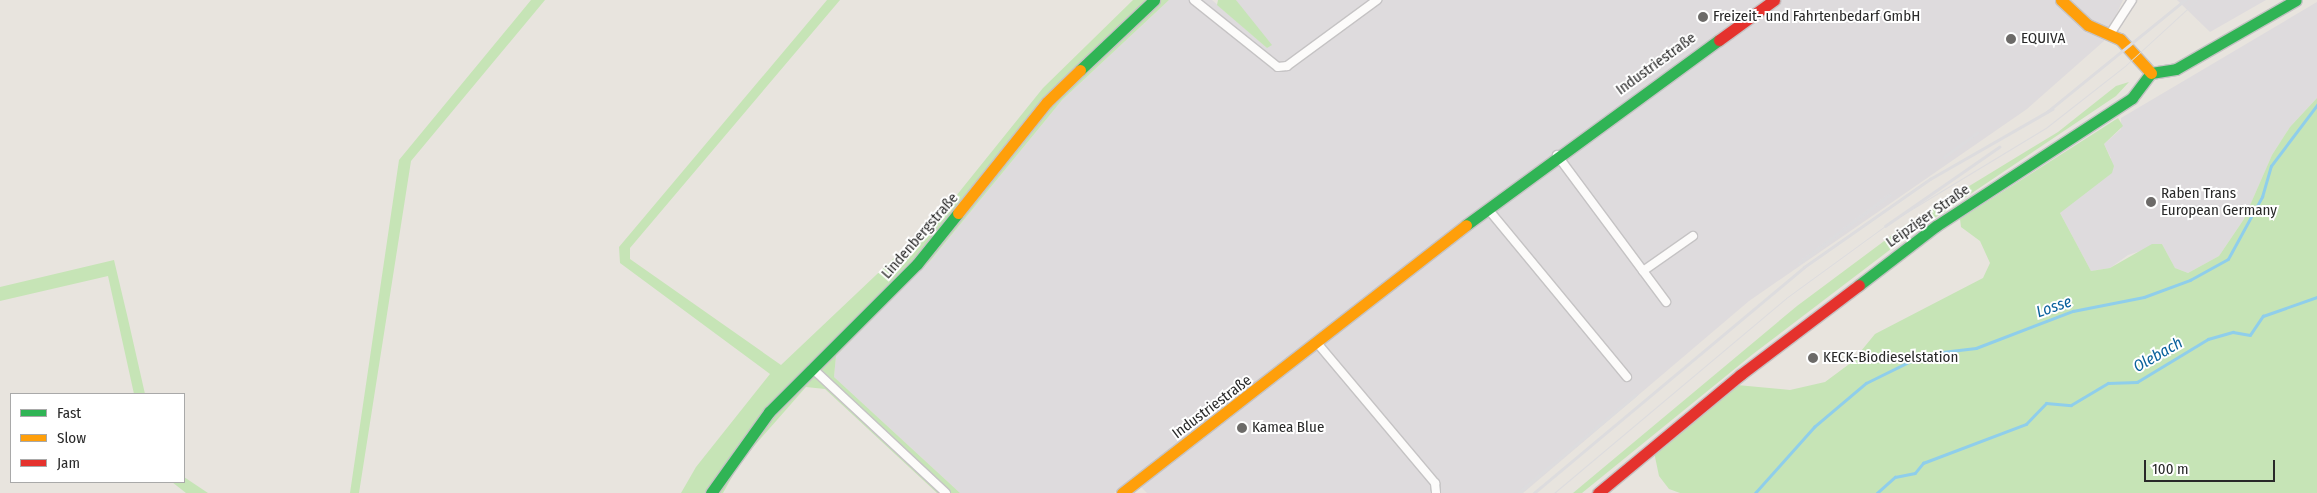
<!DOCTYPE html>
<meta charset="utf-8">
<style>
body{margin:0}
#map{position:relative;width:2317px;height:493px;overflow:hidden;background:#e8e4de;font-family:"Fira Sans Condensed",sans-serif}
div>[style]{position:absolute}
.industrial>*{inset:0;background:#dedbdd}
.green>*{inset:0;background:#c6e4b6}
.stream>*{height:2.5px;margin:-1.25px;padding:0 1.25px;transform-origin:1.25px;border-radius:1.25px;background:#8fceeb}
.roads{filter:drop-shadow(1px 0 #c5c3c4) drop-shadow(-1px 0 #c5c3c4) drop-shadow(0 1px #c5c3c4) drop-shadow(0 -1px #c5c3c4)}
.street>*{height:8px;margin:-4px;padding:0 4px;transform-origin:4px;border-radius:4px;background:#fcfbfa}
.fast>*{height:11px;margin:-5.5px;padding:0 5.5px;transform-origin:5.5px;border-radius:5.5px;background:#30b455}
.slow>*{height:11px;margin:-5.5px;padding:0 5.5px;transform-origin:5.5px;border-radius:5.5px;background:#ff9f0a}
.jam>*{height:11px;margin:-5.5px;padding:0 5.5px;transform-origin:5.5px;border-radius:5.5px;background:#e5322d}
.tram>*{height:1px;margin:-0.5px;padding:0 0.5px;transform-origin:0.5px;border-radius:0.5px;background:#dddcde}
.rail>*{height:2.5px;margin:-1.25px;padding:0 1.25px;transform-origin:1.25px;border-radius:1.25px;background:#dddcde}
.dots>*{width:14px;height:14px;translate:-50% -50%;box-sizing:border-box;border:2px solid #fff;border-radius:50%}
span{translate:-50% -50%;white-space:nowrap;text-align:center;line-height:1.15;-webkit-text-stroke:4px #fff;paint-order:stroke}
.poi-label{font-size:15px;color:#292929}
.left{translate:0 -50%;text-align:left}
.street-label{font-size:15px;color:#292929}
.water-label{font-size:16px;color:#0a619c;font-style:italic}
.legend{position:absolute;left:10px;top:393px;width:175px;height:90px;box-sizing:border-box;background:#fff;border:1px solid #a9a9a9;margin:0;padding:6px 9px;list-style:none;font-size:15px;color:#292929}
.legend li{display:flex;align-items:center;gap:10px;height:25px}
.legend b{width:25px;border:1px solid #a9a9a9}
.scale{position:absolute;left:2144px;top:460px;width:131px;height:22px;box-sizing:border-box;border:2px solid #292929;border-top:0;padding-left:6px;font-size:15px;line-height:18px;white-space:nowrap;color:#292929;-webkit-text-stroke:4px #fff;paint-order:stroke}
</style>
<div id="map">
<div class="industrial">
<div style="clip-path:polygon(1169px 0,1212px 0,1267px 48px,1236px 0,2123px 0,2104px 41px,2027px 109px,1749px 301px,1523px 493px,1147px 493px,1133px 479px,1114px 493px,960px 493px,834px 377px,836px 356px,931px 260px,1062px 100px)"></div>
<div style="clip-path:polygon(2177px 0,2266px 0,2210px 32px)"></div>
<div style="clip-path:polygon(2317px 2px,2317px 98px,2290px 127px,2272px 155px,2244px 219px,2219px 256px,2188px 273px,2175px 268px,2162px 244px,2128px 255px,2110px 268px,2091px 271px,2060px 213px,2111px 158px,2104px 144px,2121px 129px,2121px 118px)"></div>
</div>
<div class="green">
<div style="clip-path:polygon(531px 0,545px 0,411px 161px,359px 493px,350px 493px,399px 160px)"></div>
<div style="clip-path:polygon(827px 0,840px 0,630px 248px,630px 259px,781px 365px,913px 240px,919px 242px,1043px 88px,1133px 0,1169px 0,1062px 100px,931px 260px,836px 356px,834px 377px,960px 493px,937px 493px,825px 389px,806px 387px,741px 461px,723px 493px,681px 493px,696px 467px,770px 374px,620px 263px,619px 247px)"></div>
<div style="clip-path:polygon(1218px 0,1236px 0,1272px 45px,1267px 48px,1217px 5px)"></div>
<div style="clip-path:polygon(2129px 82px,2116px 96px,1908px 236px,1753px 354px,1582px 493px,1573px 493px,1797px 306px,1907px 224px,2058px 132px,2116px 86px)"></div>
<div style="clip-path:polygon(2317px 98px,2317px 493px,1680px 493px,1669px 489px,1659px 476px,1654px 452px,1737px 385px,1790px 390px,1825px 382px,1852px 362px,1875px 334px,1983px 278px,1990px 263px,1980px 241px,1961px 227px,1960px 219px,2118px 118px,2123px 126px,2104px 144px,2114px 166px,2112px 173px,2060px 213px,2091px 271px,2110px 268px,2152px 244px,2162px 244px,2175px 268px,2188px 273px,2219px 256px,2244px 219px,2272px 155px,2290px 127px)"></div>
<div style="clip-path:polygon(114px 260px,128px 319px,145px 394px,134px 394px,108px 276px,0 301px,0 287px)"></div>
<div style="clip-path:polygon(184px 477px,208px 493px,186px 493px,172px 482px,184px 482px)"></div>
</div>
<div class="stream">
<div style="left:1755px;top:493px;width:89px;rotate:-48.2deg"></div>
<div style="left:1814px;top:427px;width:68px;rotate:-40.2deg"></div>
<div style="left:1866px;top:383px;width:66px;rotate:-26.2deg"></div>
<div style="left:1925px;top:354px;width:51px;rotate:-6.7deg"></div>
<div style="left:1976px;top:348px;width:104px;rotate:-20.9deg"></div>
<div style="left:2073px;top:311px;width:72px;rotate:-11.2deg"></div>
<div style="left:2144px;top:297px;width:49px;rotate:-20.3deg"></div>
<div style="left:2190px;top:280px;width:43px;rotate:-28.9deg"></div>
<div style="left:2228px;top:259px;width:71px;rotate:-61.3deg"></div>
<div style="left:2262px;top:197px;width:32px;rotate:-74deg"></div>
<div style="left:2271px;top:166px;width:76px;rotate:-53deg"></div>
<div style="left:1877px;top:493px;width:24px;rotate:-42deg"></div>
<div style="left:1895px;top:477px;width:20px;rotate:-11deg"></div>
<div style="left:1915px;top:473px;width:13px;rotate:-51deg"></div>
<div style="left:1923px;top:463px;width:110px;rotate:-20.7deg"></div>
<div style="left:2026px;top:424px;width:29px;rotate:-46deg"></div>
<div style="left:2046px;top:403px;width:25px;rotate:5deg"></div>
<div style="left:2071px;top:405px;width:43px;rotate:-30.7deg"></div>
<div style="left:2108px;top:383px;width:29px;rotate:-2deg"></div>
<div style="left:2137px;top:382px;width:83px;rotate:-31.2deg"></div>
<div style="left:2208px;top:339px;width:26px;rotate:-16deg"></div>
<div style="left:2233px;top:332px;width:17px;rotate:10deg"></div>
<div style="left:2250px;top:335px;width:23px;rotate:-56deg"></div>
<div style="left:2263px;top:316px;width:57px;rotate:-19.4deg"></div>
</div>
<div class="roads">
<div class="street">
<div style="left:1194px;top:0;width:107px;rotate:38.6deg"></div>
<div style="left:1278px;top:67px;width:9px;rotate:-6deg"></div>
<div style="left:1287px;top:66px;width:112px;rotate:-36.3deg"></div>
<div style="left:2110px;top:34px;width:40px;rotate:-57.1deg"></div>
<div style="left:1557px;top:155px;width:183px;rotate:53.4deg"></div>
<div style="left:1488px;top:209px;width:218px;rotate:50.4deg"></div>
<div style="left:1643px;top:271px;width:61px;rotate:-35deg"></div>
<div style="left:1318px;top:344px;width:182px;rotate:49.9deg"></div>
<div style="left:1435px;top:483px;width:10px;rotate:84deg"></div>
<div style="left:812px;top:368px;width:183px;rotate:43deg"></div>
</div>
<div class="fast">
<div style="left:1080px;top:70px;width:102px;rotate:-43.4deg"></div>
<div style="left:1466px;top:225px;width:313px;rotate:-36.2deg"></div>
<div style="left:1859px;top:285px;width:97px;rotate:-37.5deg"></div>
<div style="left:1936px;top:226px;width:234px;rotate:-33.1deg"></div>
<div style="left:2132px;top:98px;width:31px;rotate:-53deg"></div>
<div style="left:2151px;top:73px;width:25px;rotate:-9deg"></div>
<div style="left:2176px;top:69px;width:138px;rotate:-29.9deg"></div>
<div style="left:711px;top:493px;width:100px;rotate:-54.4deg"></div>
<div style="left:769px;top:412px;width:209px;rotate:-45deg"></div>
<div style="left:917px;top:264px;width:65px;rotate:-51.2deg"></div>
</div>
<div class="slow">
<div style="left:2061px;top:0;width:37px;rotate:43deg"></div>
<div style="left:2088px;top:25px;width:35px;rotate:24deg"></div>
<div style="left:2120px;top:39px;width:46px;rotate:47.6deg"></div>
<div style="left:958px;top:213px;width:142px;rotate:-51.3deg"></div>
<div style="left:1047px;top:102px;width:46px;rotate:-44.1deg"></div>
<div style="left:1122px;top:493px;width:436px;rotate:-37.9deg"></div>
</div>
<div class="jam">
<div style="left:1719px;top:40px;width:68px;rotate:-36deg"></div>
<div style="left:1598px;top:493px;width:185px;rotate:-39.7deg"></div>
<div style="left:1740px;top:375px;width:149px;rotate:-37.1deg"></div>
</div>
</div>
<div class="tram">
<div style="left:1554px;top:493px;width:303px;rotate:-40deg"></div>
<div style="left:1786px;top:298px;width:131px;rotate:-36deg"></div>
<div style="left:1892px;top:221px;width:181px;rotate:-31.2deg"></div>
<div style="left:2047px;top:127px;width:100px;rotate:-38.1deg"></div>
<div style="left:2126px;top:65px;width:96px;rotate:-42.5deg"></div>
</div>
<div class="rail">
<div style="left:2047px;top:112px;width:178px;rotate:-39.1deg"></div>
<div style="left:1944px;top:157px;width:41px;rotate:-36deg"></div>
<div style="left:1885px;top:226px;width:139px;rotate:-34.7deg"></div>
<div style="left:1799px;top:263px;width:113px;rotate:-37.1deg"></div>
<div style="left:1518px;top:493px;width:153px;rotate:-39.9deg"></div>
<div style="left:1534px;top:493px;width:352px;rotate:-39.9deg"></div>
<div style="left:1804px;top:267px;width:154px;rotate:-34.9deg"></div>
<div style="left:1930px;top:179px;width:141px;rotate:-29.8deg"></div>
</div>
<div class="dots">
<div style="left:1703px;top:17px;background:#6c6a68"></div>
<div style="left:2011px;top:39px;background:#6c6a68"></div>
<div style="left:2151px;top:202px;background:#6c6a68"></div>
<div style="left:1813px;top:358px;background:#6c6a68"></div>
<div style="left:1242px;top:428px;background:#6c6a68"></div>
</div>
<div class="poi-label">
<span class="left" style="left:1713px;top:17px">Freizeit- und Fahrtenbedarf GmbH</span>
<span class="left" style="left:2021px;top:39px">EQUIVA</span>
<span class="left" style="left:2161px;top:202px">Raben Trans<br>European Germany</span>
<span class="left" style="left:1823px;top:358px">KECK-Biodieselstation</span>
<span class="left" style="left:1252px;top:428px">Kamea Blue</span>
</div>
<div class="street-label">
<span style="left:1656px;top:64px;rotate:-36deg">Industriestraße</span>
<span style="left:1928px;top:216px;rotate:-35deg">Leipziger Straße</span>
<span style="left:920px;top:236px;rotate:-49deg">Lindenbergstraße</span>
<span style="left:1212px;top:407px;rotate:-37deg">Industriestraße</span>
</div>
<div class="water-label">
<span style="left:2054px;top:307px;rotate:-19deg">Losse</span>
<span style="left:2158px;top:355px;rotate:-30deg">Olebach</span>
</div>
<ul class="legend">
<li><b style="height:6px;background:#30b455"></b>Fast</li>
<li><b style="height:6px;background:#ff9f0a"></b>Slow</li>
<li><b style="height:6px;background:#e5322d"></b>Jam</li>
</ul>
<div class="scale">100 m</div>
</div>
